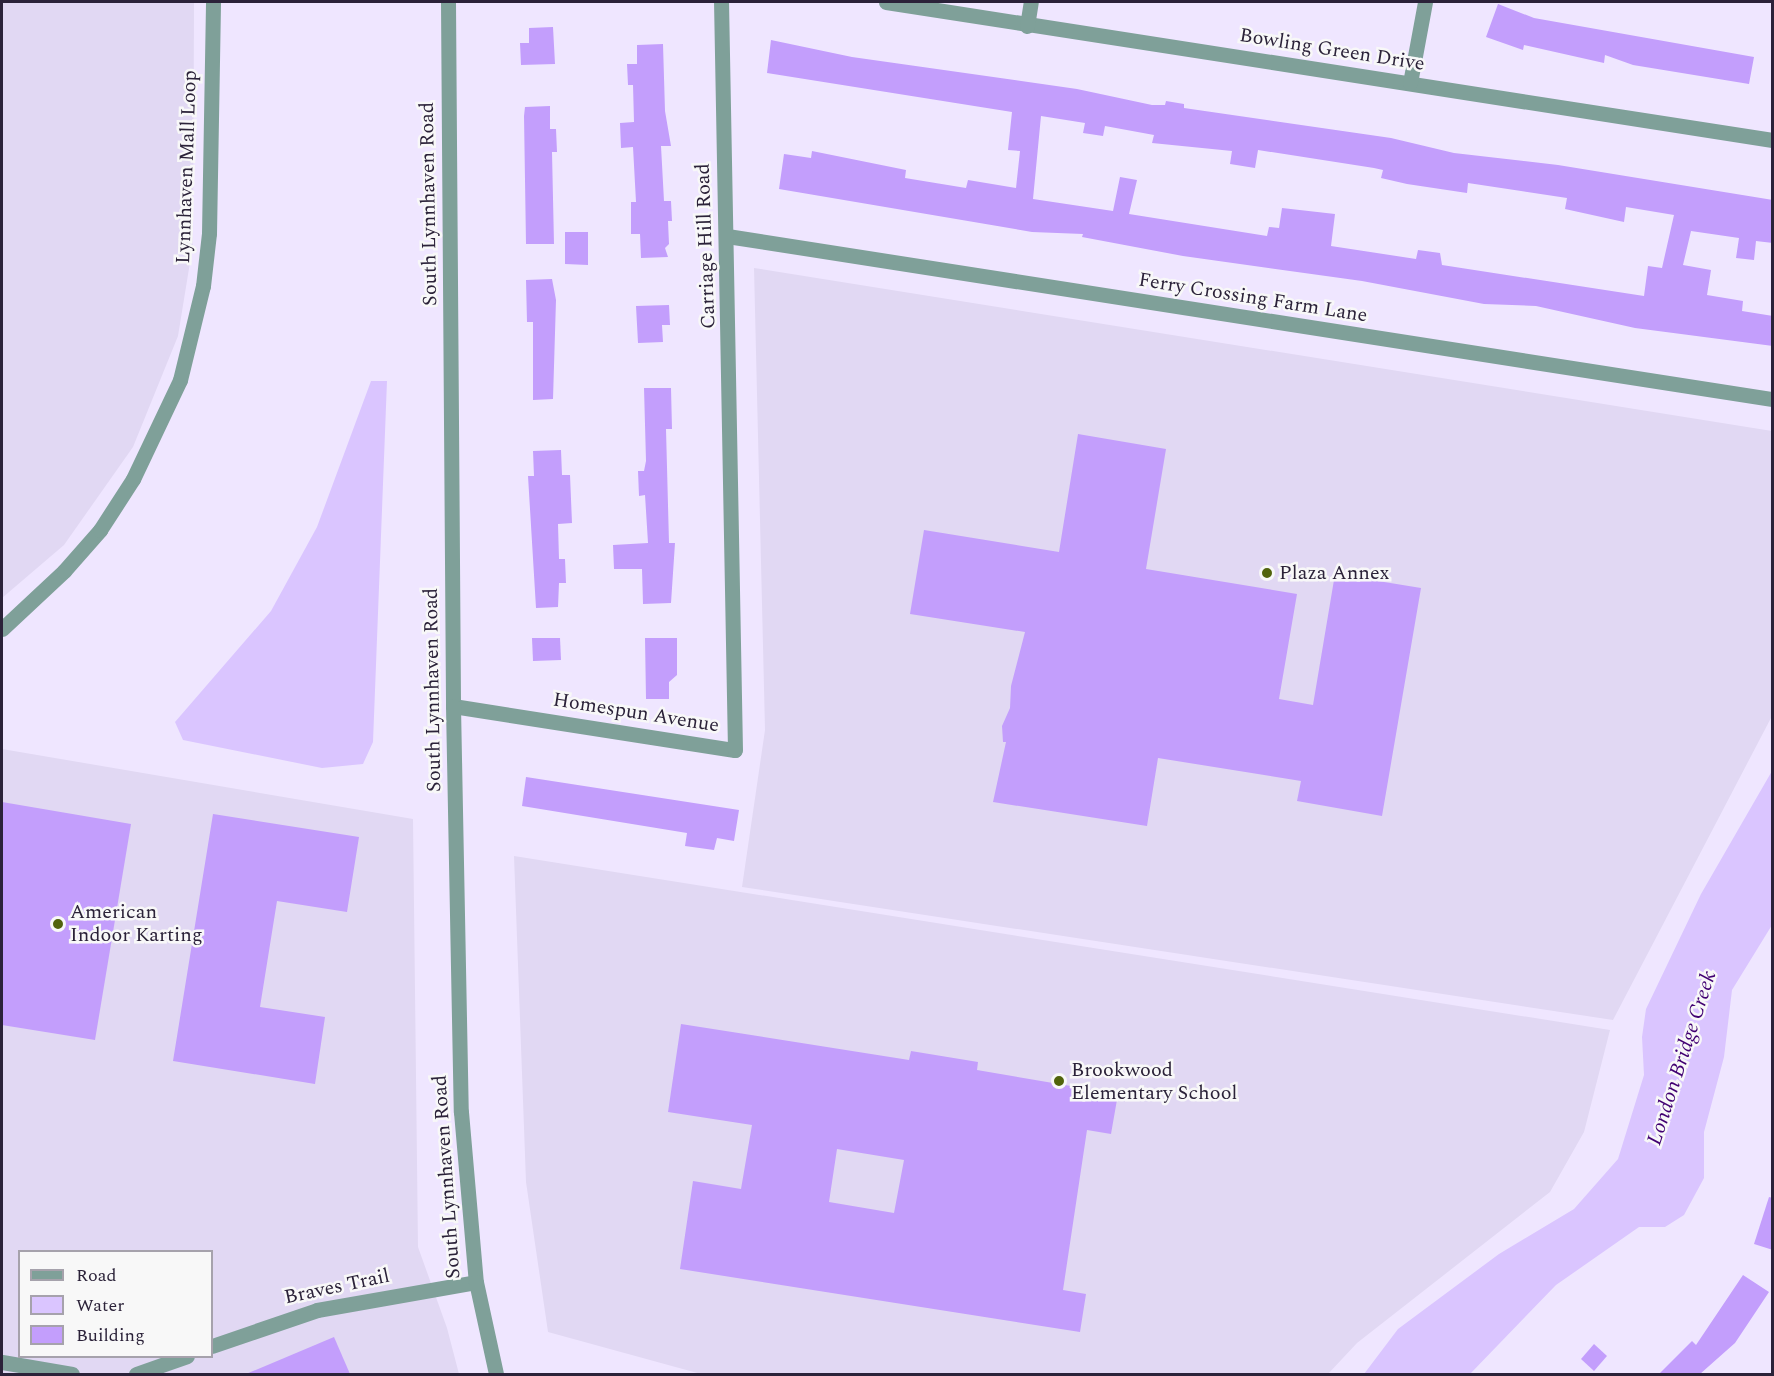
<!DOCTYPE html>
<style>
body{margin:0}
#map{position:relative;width:1774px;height:1376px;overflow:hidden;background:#efe6ff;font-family:Spectral,serif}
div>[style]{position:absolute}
.built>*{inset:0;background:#e1d8f3}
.water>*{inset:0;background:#dac5ff}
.building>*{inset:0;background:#c39efc}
.minor>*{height:15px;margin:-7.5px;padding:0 7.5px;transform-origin:7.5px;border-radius:7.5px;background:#7fa099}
.tertiary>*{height:15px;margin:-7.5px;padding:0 7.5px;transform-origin:7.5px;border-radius:7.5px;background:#7fa099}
.dots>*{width:16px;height:16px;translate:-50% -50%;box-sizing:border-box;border:3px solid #f8f8f8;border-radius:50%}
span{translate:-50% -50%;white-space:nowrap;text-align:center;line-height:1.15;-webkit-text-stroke:5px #f8f8f8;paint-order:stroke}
.street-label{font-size:20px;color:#2b2239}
.poi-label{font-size:20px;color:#2b2239}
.left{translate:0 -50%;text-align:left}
.water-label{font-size:21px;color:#410072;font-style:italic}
.frame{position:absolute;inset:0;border:3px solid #2b2239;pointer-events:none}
.legend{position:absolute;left:18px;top:1250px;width:195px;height:108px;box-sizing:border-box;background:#f8f8f8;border:2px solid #a6a2ac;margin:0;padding:8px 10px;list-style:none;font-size:18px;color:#2b2239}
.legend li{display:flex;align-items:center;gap:12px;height:30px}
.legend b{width:30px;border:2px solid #a6a2ac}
</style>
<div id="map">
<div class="built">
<div style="clip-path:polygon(2px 2px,194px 2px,193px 244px,178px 336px,133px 447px,64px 545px,2px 598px)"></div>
<div style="clip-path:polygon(754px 268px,1772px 431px,1772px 716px,1613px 1020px,742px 887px,765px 730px)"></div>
<div style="clip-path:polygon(evenodd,2px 749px,413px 819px,418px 1247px,447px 1328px,459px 1374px,2px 1374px,2px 749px,20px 1252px,212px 1252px,212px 1356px,20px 1356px,20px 1252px)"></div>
<div style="clip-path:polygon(514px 856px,1610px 1030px,1584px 1132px,1550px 1192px,1357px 1343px,1328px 1374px,701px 1374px,548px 1332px,526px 1182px)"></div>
</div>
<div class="water">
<div style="clip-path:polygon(371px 381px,387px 381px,373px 742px,363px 764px,322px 768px,183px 740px,175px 722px,271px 611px,317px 527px)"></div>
<div style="clip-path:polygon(1772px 771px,1772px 925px,1732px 990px,1724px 1057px,1704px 1132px,1704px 1178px,1684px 1215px,1665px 1227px,1639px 1227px,1556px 1285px,1470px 1374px,1364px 1374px,1398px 1329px,1499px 1254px,1574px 1209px,1618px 1159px,1644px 1075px,1642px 1037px,1646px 1009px,1701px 894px)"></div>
</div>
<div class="building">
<div style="clip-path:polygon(1498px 4px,1534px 18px,1754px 57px,1749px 84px,1633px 65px,1605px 55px,1604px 63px,1524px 45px,1523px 50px,1486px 37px)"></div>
<div style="clip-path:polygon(553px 27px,555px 64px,521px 65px,520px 43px,529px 43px,529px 28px)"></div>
<div style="clip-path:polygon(evenodd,771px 40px,852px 57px,1077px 89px,1152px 105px,1165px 105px,1166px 101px,1184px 104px,1184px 108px,1391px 138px,1454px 153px,1558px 165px,1773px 200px,1773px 243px,1756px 241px,1754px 260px,1736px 258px,1739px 238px,1691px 231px,1683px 265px,1711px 270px,1707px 295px,1743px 301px,1742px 311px,1773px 316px,1773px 346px,1635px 328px,1536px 306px,1484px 304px,1362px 281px,1183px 256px,1082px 237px,1083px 234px,1032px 232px,779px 189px,784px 154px,811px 158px,812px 151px,906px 170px,905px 178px,966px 188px,968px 180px,1016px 188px,1020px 151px,1008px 150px,1012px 112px,767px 73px,771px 40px,1041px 116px,1085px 123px,1083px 133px,1103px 136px,1105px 126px,1154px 135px,1152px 143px,1232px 151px,1230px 164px,1255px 168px,1258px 150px,1374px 168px,1383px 170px,1381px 178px,1407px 184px,1467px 193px,1468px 183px,1567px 198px,1565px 209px,1624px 222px,1626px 207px,1674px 215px,1662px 268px,1648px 266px,1644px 296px,1442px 265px,1440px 253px,1418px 250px,1416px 259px,1331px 246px,1335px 214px,1282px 208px,1279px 228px,1269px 227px,1267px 236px,1129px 214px,1137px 180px,1120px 177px,1113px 211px,1033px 199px,1041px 116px)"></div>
<div style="clip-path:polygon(663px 44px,665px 111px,671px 146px,661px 146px,664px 201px,671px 201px,672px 221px,668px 221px,669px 244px,665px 248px,668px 257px,641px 258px,640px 234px,631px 234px,631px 202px,636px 202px,633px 147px,621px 148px,620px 123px,634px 122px,633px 85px,628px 85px,627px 64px,637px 64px,637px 45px)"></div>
<div style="clip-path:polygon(550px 106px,550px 129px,556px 129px,557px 152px,552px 152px,554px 244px,526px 244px,524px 116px,525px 107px)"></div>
<div style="clip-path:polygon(565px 232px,588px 232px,588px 265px,565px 264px)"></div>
<div style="clip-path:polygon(552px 279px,556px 300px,553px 399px,533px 400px,533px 322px,527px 322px,526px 280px)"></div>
<div style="clip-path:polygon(669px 305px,670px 325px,662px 325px,663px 342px,638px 343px,636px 306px)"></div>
<div style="clip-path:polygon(644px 388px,671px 388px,672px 429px,666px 429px,669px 543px,675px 543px,671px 603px,643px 604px,642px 569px,614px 569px,613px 545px,648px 543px,645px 495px,639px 496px,638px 471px,644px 471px,646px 461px)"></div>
<div style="clip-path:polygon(1078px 434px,1166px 449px,1146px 569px,1297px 594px,1279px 699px,1313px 705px,1335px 574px,1421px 588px,1382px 816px,1297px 801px,1301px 781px,1158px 758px,1147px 826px,993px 802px,1006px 742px,1003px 742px,1002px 726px,1010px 708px,1011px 686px,1025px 632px,910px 614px,924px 530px,1059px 552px)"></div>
<div style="clip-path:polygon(561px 450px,562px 475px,570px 475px,572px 523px,558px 524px,559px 559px,565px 559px,566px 583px,559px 583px,558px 607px,536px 608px,528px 476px,534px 476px,533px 451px)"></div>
<div style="clip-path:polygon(532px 638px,560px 638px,561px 660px,533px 661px)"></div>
<div style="clip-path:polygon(645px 638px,677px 638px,677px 675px,669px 682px,669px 699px,646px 699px)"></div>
<div style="clip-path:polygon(526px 777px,739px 810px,734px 841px,717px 838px,714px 850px,685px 846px,687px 833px,522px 806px)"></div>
<div style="clip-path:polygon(2px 802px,131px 824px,95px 1040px,2px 1025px)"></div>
<div style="clip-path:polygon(213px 814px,359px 837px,347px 912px,277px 901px,260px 1007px,325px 1017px,315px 1084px,173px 1061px)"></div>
<div style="clip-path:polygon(evenodd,681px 1024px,909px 1060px,911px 1051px,978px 1062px,977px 1070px,1118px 1094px,1111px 1134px,1087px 1130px,1063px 1290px,1086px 1294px,1080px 1332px,680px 1269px,693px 1181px,741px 1189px,752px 1125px,668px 1112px,681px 1024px,837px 1149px,904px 1160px,894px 1213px,829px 1202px,837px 1149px)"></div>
<div style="clip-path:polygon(1769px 1197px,1773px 1198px,1773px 1250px,1754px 1244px)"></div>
<div style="clip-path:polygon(1743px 1275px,1769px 1292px,1735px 1343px,1700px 1374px,1659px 1374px,1692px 1341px,1696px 1345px)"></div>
<div style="clip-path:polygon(334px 1337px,350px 1374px,246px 1374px)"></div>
<div style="clip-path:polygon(1594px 1344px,1607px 1356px,1594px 1371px,1581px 1359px)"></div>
</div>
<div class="minor">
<div style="left:886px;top:2px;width:897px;rotate:8.85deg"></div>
<div style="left:1027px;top:26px;width:24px;rotate:-81deg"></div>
<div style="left:1410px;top:83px;width:82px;rotate:-79.5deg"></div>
<div style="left:727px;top:236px;width:1058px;rotate:8.87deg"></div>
<div style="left:2px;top:629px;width:85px;rotate:-43.1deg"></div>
<div style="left:64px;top:571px;width:55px;rotate:-48.7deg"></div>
<div style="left:100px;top:530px;width:61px;rotate:-57.1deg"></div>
<div style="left:133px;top:479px;width:110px;rotate:-64.6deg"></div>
<div style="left:180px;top:380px;width:97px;rotate:-76.3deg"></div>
<div style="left:203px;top:286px;width:53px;rotate:-83.5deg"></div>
<div style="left:209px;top:233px;width:231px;rotate:-89deg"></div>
<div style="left:453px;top:706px;width:285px;rotate:8.9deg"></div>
<div style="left:735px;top:750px;width:748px;rotate:-91.07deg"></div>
<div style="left:212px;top:1346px;width:111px;rotate:-18.9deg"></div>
<div style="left:317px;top:1310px;width:161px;rotate:-10deg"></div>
<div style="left:2px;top:1362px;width:71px;rotate:9.7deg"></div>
<div style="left:136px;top:1374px;width:54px;rotate:-19.4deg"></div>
</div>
<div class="tertiary">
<div style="left:448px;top:2px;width:704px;rotate:89.59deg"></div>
<div style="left:453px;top:706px;width:406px;rotate:88.9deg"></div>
<div style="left:461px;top:1112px;width:171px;rotate:85deg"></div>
<div style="left:476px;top:1282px;width:94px;rotate:77.7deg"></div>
</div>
<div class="dots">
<div style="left:1267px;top:573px;background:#51630c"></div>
<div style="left:58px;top:924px;background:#51630c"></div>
<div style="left:1059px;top:1081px;background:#51630c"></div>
</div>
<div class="street-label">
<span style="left:1332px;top:50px;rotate:9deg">Bowling Green Drive</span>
<span style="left:187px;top:167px;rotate:-88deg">Lynnhaven Mall Loop</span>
<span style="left:429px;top:204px;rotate:-91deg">South Lynnhaven Road</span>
<span style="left:706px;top:246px;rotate:-92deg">Carriage Hill Road</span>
<span style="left:1253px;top:298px;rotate:9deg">Ferry Crossing Farm Lane</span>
<span style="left:433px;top:690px;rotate:-91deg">South Lynnhaven Road</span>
<span style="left:636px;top:713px;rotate:9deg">Homespun Avenue</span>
<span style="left:447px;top:1177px;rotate:-94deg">South Lynnhaven Road</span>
<span style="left:337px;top:1287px;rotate:-12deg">Braves Trail</span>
</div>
<div class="poi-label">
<span class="left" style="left:1279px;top:573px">Plaza Annex</span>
<span class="left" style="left:70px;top:924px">American<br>Indoor Karting</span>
<span class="left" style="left:1071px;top:1082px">Brookwood<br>Elementary School</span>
</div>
<div class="water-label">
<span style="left:1682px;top:1058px;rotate:-72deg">London Bridge Creek</span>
</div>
<div class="frame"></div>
<ul class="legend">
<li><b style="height:8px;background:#7fa099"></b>Road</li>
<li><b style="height:16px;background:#dac5ff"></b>Water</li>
<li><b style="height:16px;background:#c39efc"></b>Building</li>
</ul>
</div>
